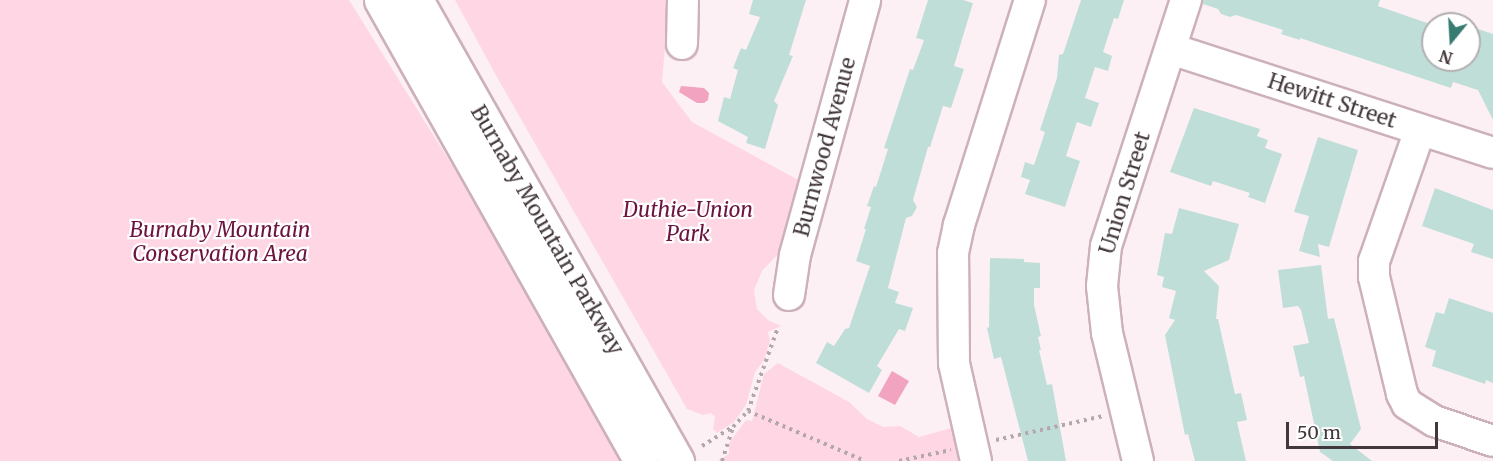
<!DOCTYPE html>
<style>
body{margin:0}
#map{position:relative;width:1493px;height:461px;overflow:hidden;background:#fcf0f4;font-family:Merriweather,serif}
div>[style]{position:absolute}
.green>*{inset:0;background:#ffd7e4}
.water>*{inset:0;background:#f1a3bf}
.building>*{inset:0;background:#c0ded8}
.path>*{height:4px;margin-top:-2px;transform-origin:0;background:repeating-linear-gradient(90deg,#b3a7ab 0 3px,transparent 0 7.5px)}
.roads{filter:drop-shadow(2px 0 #cdb1ba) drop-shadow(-2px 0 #cdb1ba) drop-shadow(0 2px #cdb1ba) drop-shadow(0 -2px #cdb1ba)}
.minor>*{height:30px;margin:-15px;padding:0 15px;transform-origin:15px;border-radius:15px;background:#fff}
.major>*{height:33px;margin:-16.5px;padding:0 16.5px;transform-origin:16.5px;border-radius:16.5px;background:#fff}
span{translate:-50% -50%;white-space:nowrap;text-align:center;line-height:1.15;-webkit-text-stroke:4.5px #fff;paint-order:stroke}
.street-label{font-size:21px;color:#42373b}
.park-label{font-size:21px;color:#6d133f;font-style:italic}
.north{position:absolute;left:1421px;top:12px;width:60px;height:60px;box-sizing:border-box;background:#fff;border:2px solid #b3afb1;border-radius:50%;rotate:198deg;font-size:16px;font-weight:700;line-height:24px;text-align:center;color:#42373b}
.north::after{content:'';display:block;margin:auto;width:21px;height:27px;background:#377c71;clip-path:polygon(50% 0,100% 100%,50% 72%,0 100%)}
.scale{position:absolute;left:1286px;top:422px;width:152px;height:27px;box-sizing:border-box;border:3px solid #42373b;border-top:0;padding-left:8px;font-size:18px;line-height:21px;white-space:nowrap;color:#42373b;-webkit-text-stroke:4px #fff;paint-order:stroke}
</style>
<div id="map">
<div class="green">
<div style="clip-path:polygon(0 0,349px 0,535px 298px,621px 461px,0 461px)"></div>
<div style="clip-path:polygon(455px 0,677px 0,676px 37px,665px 47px,662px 82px,692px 122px,804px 183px,781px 251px,762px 271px,754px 290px,757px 309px,768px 320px,781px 326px,768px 332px,770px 341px,764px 360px,755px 372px,746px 405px,734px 422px,717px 433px,713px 429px,715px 417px,711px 413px,703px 415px,687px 409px,498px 79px)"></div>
<div style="clip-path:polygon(778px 363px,849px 402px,867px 419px,883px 427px,900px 426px,919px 437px,955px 427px,962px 461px,718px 461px,729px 454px,729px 443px,746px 420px,752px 421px,764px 374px)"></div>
</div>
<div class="water">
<div style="clip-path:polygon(681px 86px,704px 88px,709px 93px,708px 100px,704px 103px,697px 103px,679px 92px)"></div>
<div style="clip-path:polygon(892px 371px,909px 381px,895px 405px,878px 396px)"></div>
</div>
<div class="building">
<div style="clip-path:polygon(753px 0,806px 0,789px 55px,793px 56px,774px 101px,778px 105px,765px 149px,746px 143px,748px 137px,718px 121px,724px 97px,730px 99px,738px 70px,733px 68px,741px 48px,746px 50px,760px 17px,749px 14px)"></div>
<div style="clip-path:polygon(928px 0,963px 0,973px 3px,954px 66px,964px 69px,951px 108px,943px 106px,930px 147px,928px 147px,913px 200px,917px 207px,912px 216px,906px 218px,888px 288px,899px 292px,895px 303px,913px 308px,905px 331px,899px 329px,877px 366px,882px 370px,869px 393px,816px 363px,827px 342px,834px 346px,845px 329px,849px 328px,870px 266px,856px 261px,866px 229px,864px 229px,871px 207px,867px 206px,874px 186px,876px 187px,888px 149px,884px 148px,910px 69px,913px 70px,924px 40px,916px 38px)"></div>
<div style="clip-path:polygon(1081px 0,1124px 0,1118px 19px,1114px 18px,1103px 52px,1112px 56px,1108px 71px,1095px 67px,1085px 98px,1099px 103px,1091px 127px,1077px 122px,1066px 156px,1080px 161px,1065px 207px,1025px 194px,1030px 180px,1021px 177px,1025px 162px,1034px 165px,1045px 132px,1040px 130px,1057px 78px,1059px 55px,1063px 54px)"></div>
<div style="clip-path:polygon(1203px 0,1380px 0,1378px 6px,1433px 25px,1433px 41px,1427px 60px,1469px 60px,1469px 35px,1472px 27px,1493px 34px,1493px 120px,1478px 90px,1453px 82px,1451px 88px,1300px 38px,1300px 40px,1281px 34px,1283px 30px,1236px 15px,1230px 17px,1221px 14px,1218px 9px,1203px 4px)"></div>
<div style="clip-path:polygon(1194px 108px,1260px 129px,1257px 136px,1268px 140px,1265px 148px,1282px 154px,1265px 203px,1248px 197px,1250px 193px,1213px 181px,1211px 186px,1170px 172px)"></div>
<div style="clip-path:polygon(1318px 137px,1358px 150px,1329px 247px,1318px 244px,1320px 257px,1299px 251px,1309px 216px,1294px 212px)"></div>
<div style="clip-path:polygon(1435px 188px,1493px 210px,1493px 259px,1471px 252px,1474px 244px,1422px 226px)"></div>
<div style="clip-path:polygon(1179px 208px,1239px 224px,1229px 260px,1204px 271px,1219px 286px,1216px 319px,1218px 319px,1235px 394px,1241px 393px,1247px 420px,1237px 422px,1246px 461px,1195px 461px,1188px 434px,1185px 435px,1165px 335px,1175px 320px,1169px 318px,1176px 291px,1162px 287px,1164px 277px,1157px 275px,1165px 233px,1172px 234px)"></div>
<div style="clip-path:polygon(990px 258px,1024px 259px,1024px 262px,1040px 263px,1040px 288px,1034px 288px,1034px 305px,1041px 336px,1038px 337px,1041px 350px,1039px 350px,1047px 385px,1052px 384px,1066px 461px,1028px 461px,1001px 357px,994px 359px,987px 328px,989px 327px)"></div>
<div style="clip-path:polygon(1321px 265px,1328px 319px,1334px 318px,1361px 429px,1350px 444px,1372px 461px,1333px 461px,1320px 452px,1304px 376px,1300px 377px,1293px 346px,1309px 343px,1301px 310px,1298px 306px,1283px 308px,1278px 270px)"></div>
<div style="clip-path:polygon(1449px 298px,1493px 313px,1493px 383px,1486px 380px,1485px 384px,1432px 366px,1436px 351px,1425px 347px,1436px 312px,1444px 314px)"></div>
</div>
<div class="path">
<div style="left:748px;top:411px;width:127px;rotate:23.1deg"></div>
<div style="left:996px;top:440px;width:110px;rotate:-12.6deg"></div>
<div style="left:702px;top:446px;width:36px;rotate:-32deg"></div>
<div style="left:733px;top:427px;width:22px;rotate:-47deg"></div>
<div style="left:748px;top:411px;width:89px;rotate:-70.3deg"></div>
<div style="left:722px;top:461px;width:35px;rotate:-72deg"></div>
<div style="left:899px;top:461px;width:53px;rotate:-11.9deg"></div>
</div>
<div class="roads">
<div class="minor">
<div style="left:682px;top:44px;width:44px;rotate:-88.7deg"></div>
<div style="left:1171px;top:49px;width:338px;rotate:17.9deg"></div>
<div style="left:1420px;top:130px;width:139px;rotate:109.3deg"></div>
<div style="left:1374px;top:261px;width:16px;rotate:90deg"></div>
<div style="left:1374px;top:277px;width:120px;rotate:76.5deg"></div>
<div style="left:1402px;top:394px;width:11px;rotate:63deg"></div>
<div style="left:1407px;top:404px;width:32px;rotate:32deg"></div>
<div style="left:1434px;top:421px;width:62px;rotate:18.7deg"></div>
<div style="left:789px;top:295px;width:40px;rotate:-81.5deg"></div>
<div style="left:795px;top:255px;width:264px;rotate:-74.6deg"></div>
<div style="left:976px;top:461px;width:100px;rotate:-102.7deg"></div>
<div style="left:954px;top:363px;width:110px;rotate:-90.5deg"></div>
<div style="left:953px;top:253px;width:29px;rotate:-78deg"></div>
<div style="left:959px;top:225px;width:236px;rotate:-72.5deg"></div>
<div style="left:1138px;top:461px;width:132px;rotate:-103.6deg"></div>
<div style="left:1107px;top:333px;width:47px;rotate:-96.1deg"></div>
<div style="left:1102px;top:286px;width:40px;rotate:-84.3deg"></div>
<div style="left:1106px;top:246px;width:259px;rotate:-72deg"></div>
</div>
<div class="major">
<div style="left:381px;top:0;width:529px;rotate:60.58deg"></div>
<div style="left:416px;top:0;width:530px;rotate:60.48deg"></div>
</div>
</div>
<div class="street-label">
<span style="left:1332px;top:101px;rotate:18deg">Hewitt Street</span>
<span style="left:825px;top:147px;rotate:-75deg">Burnwood Avenue</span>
<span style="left:1125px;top:193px;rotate:-73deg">Union Street</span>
<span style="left:547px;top:230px;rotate:60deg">Burnaby Mountain Parkway</span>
</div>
<div class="park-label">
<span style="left:688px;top:222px">Duthie-Union<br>Park</span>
<span style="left:220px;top:242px">Burnaby Mountain<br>Conservation Area</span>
</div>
<div class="north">N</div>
<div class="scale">50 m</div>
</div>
